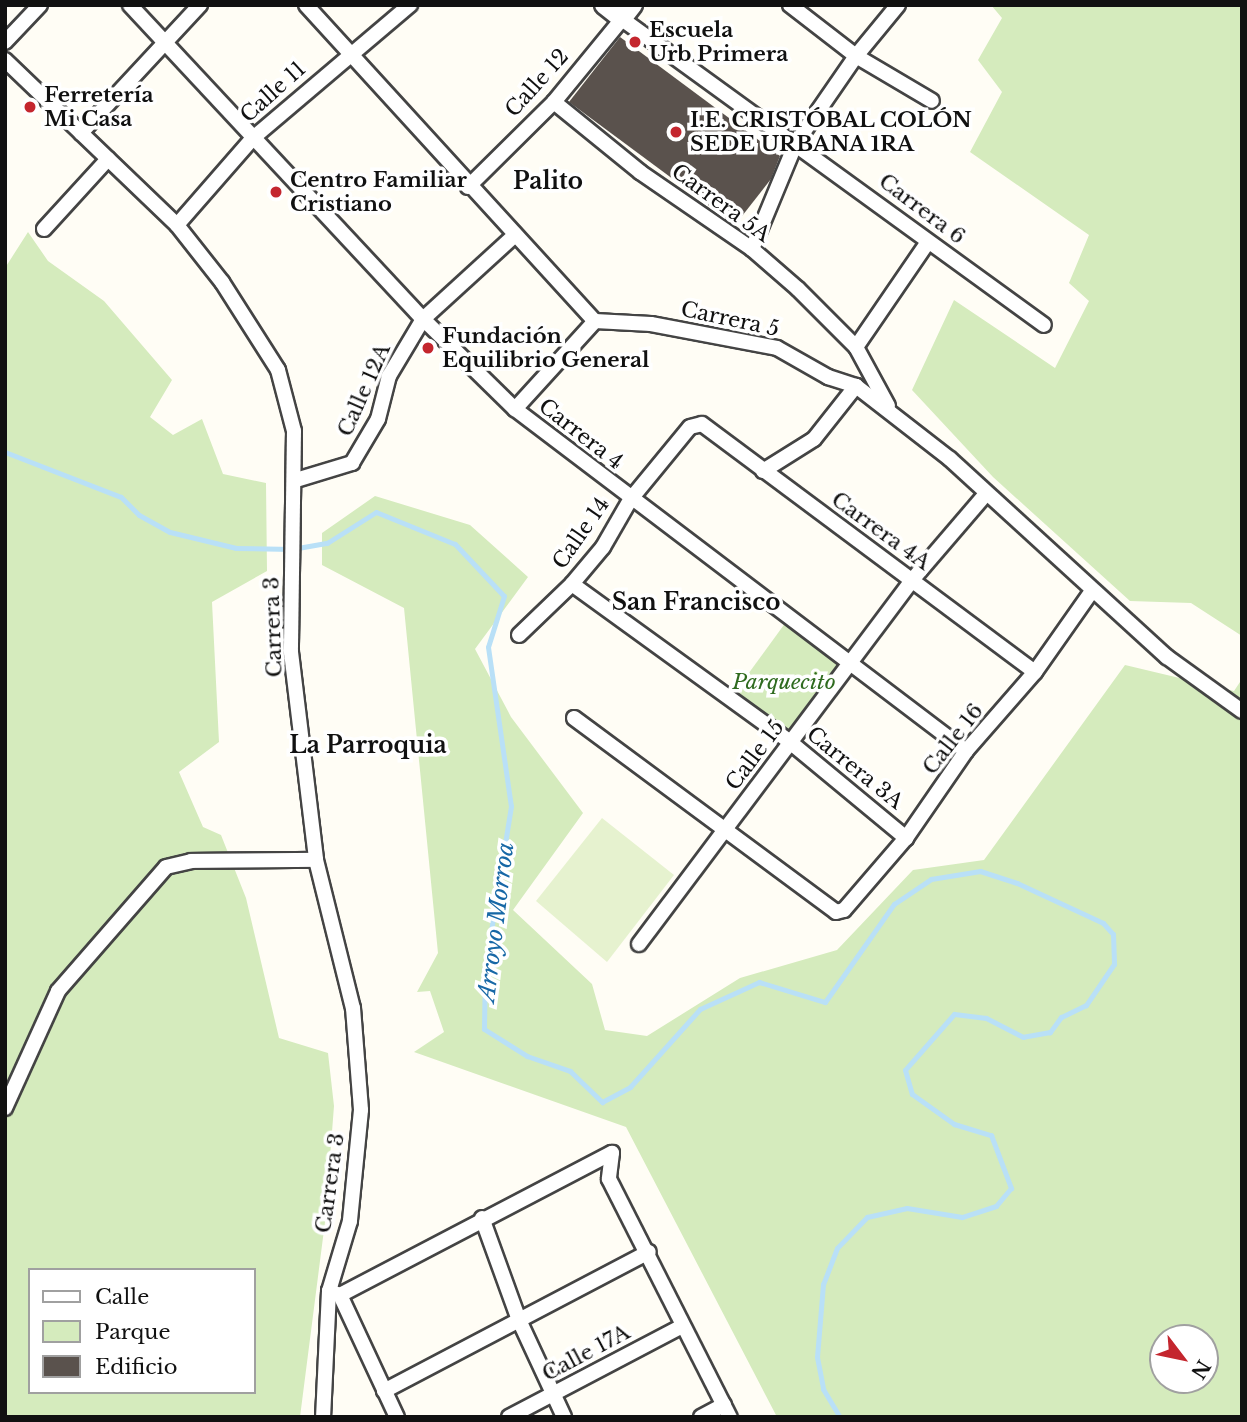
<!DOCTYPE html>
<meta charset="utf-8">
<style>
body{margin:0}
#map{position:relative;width:1247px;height:1422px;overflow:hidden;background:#fffdf5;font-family:"Libre Baskerville",serif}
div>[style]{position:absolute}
.green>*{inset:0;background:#d5ebbd}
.pitch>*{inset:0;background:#e6f2cf}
.stream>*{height:5px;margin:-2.5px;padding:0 2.5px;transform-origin:2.5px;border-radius:2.5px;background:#b9e0f7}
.building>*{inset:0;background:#5a524d}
.roads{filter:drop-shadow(2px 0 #444) drop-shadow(-2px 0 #444) drop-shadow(0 2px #444) drop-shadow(0 -2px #444)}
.minor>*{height:14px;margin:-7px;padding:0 7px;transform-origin:7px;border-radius:7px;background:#fff}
.tertiary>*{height:18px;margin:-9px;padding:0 9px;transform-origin:9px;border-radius:9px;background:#fff}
.dots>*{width:19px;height:19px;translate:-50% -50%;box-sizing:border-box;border:4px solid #fff;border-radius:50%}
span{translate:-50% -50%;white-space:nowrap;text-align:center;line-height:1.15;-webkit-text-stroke:7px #fff;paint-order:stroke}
.poi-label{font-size:21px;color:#111;font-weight:700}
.left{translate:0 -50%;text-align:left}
.street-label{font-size:21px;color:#111}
.park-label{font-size:21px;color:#2f6b1f;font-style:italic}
.neighbourhood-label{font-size:23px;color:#111;font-weight:700}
.water-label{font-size:23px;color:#1768a6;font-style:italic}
.frame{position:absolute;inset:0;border:7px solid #111;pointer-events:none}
.legend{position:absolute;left:28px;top:1268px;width:228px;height:126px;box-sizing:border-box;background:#fff;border:2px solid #a0a0a0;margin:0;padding:9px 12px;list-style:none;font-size:21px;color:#111}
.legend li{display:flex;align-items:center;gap:14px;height:35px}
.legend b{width:35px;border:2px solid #a0a0a0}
.north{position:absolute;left:1149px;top:1324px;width:70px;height:70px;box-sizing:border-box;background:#fff;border:2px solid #a0a0a0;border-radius:50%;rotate:122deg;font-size:19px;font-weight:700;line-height:28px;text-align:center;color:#111}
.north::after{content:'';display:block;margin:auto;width:24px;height:32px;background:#c4262e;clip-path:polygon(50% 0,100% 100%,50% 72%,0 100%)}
</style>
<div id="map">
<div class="green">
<div style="clip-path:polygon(991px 5px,1242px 5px,1242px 636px,1191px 603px,1130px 601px,993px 477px,912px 390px,954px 300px,1055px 368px,1089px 301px,1069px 283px,1089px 235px,970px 152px,1002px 92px,978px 60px,1002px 18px)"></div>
<div style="clip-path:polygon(evenodd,28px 232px,48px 261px,104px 301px,172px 380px,150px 417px,173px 435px,202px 419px,223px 474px,266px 483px,267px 571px,212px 602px,219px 742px,179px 772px,203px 827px,221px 835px,246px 898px,279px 1038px,328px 1053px,334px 1106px,325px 1222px,300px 1417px,5px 1417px,5px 268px,28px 232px,30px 1270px,254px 1270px,254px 1392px,30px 1392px,30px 1270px)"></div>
<div style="clip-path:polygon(evenodd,375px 496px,470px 525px,528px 577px,475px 649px,511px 717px,583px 813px,513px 910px,592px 984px,605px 1030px,647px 1036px,740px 978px,837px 950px,913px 870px,984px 860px,1125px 665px,1234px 691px,1242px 679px,1242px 1417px,777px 1417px,626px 1127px,414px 1052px,444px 1032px,430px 991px,417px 992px,438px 953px,404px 608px,322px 565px,322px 533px,375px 496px,1163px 1338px,1205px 1338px,1205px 1380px,1163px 1380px,1163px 1338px)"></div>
<div style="clip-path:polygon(786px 622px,841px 661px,785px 736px,732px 696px)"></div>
</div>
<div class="pitch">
<div style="clip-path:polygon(602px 818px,674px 875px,607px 962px,536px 901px)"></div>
</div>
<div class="stream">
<div style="left:5px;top:452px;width:124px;rotate:21.2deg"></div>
<div style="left:121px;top:497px;width:25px;rotate:45deg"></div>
<div style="left:139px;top:515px;width:35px;rotate:29deg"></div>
<div style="left:170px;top:532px;width:68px;rotate:13.6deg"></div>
<div style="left:236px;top:548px;width:56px;rotate:1deg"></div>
<div style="left:292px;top:549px;width:36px;rotate:-10deg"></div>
<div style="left:327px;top:543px;width:58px;rotate:-32.3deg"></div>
<div style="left:376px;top:512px;width:85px;rotate:22.1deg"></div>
<div style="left:455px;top:544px;width:71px;rotate:46.7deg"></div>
<div style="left:504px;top:596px;width:53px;rotate:107.4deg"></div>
<div style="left:488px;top:647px;width:161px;rotate:81.8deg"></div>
<div style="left:511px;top:806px;width:165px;rotate:99.1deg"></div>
<div style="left:485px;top:969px;width:60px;rotate:91deg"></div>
<div style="left:484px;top:1029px;width:51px;rotate:32.1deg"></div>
<div style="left:527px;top:1056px;width:46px;rotate:19.2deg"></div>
<div style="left:570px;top:1071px;width:45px;rotate:44.1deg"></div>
<div style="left:602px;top:1102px;width:32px;rotate:-28deg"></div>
<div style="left:630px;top:1087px;width:105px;rotate:-48.1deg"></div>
<div style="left:700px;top:1009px;width:65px;rotate:-24.6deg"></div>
<div style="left:759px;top:982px;width:69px;rotate:16.9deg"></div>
<div style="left:825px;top:1002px;width:120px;rotate:-54.9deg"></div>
<div style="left:894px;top:904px;width:45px;rotate:-34deg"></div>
<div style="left:931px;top:879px;width:50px;rotate:-9.3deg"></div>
<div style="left:980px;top:871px;width:39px;rotate:18deg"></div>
<div style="left:1017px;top:883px;width:95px;rotate:24.9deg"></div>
<div style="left:1103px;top:923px;width:15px;rotate:48deg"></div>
<div style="left:1113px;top:934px;width:30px;rotate:88deg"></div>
<div style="left:1114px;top:964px;width:50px;rotate:124.3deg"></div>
<div style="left:1086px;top:1005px;width:28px;rotate:154deg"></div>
<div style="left:1061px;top:1017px;width:19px;rotate:126deg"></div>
<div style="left:1050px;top:1032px;width:27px;rotate:170deg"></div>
<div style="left:1023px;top:1037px;width:42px;rotate:-152.8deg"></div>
<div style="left:986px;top:1018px;width:32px;rotate:-173deg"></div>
<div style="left:954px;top:1014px;width:74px;rotate:131.2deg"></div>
<div style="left:905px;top:1070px;width:25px;rotate:74deg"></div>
<div style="left:912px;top:1094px;width:52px;rotate:35.5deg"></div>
<div style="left:954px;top:1124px;width:39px;rotate:17deg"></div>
<div style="left:991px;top:1135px;width:57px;rotate:69.3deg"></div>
<div style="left:1011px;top:1188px;width:23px;rotate:130deg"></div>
<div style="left:996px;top:1206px;width:36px;rotate:162deg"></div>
<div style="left:962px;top:1217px;width:56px;rotate:-170.7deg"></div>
<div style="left:907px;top:1208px;width:41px;rotate:167.3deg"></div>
<div style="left:867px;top:1217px;width:43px;rotate:134.1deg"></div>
<div style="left:837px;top:1248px;width:39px;rotate:111deg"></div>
<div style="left:823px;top:1284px;width:73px;rotate:94.7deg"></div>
<div style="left:817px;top:1357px;width:33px;rotate:79deg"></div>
<div style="left:823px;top:1389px;width:33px;rotate:59deg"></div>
</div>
<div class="building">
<div style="clip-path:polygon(620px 37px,780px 156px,771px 179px,735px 225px,569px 102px)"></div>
</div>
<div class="roads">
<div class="minor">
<div style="left:130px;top:5px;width:429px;rotate:47deg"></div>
<div style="left:423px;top:319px;width:129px;rotate:44.4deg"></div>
<div style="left:515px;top:409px;width:566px;rotate:37.17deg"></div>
<div style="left:306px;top:5px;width:428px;rotate:47.6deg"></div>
<div style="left:595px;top:321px;width:56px;rotate:3.1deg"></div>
<div style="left:651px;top:324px;width:128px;rotate:10.8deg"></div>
<div style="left:777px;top:348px;width:59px;rotate:29.6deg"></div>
<div style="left:828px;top:377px;width:29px;rotate:18deg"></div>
<div style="left:856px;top:386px;width:119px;rotate:37.8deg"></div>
<div style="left:950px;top:459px;width:294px;rotate:42.4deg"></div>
<div style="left:1167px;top:657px;width:92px;rotate:35.8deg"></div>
<div style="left:790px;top:5px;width:83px;rotate:37.7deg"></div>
<div style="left:856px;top:56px;width:88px;rotate:30.6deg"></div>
<div style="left:5px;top:42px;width:51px;rotate:-46.6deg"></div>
<div style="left:5px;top:60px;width:238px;rotate:43.8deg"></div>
<div style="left:177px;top:225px;width:73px;rotate:51.7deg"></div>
<div style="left:222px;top:282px;width:104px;rotate:57.5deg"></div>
<div style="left:278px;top:370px;width:63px;rotate:75.3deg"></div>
<div style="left:294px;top:431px;width:221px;rotate:90.8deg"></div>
<div style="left:291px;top:652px;width:209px;rotate:83.1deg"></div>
<div style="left:316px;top:860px;width:153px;rotate:76deg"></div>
<div style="left:353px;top:1008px;width:102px;rotate:85.5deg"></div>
<div style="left:361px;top:1110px;width:112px;rotate:95.7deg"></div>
<div style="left:350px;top:1221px;width:73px;rotate:106.7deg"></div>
<div style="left:329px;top:1291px;width:126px;rotate:92.7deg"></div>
<div style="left:554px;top:102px;width:111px;rotate:39.1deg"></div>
<div style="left:640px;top:172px;width:136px;rotate:34.5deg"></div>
<div style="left:752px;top:249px;width:61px;rotate:41deg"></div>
<div style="left:798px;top:289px;width:82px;rotate:45deg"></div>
<div style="left:856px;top:347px;width:67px;rotate:61.5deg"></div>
<div style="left:81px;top:133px;width:175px;rotate:-47.1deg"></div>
<div style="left:468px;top:187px;width:121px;rotate:-44.7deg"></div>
<div style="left:554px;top:102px;width:107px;rotate:-50.7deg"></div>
<div style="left:622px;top:19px;width:521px;rotate:35.95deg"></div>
<div style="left:177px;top:225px;width:116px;rotate:-48.9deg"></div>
<div style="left:253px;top:138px;width:206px;rotate:-40.3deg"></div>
<div style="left:44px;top:229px;width:95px;rotate:-47.6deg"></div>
<div style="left:752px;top:249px;width:115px;rotate:-67.5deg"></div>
<div style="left:796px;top:143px;width:106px;rotate:-55.4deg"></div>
<div style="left:856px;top:56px;width:66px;rotate:-50.5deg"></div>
<div style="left:856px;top:347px;width:127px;rotate:-55.6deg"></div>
<div style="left:515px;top:409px;width:119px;rotate:-47.7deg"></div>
<div style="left:763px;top:471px;width:60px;rotate:-32.1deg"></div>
<div style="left:814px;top:439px;width:68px;rotate:-51.6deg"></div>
<div style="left:296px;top:480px;width:59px;rotate:-16.9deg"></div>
<div style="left:352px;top:463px;width:51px;rotate:-59.4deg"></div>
<div style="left:378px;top:419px;width:44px;rotate:-75.7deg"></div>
<div style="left:389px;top:376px;width:66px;rotate:-59.2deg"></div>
<div style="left:423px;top:319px;width:125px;rotate:-42.4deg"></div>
<div style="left:572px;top:584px;width:269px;rotate:35.9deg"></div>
<div style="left:790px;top:742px;width:151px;rotate:39.6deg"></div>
<div style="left:519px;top:635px;width:74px;rotate:-43.9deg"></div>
<div style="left:572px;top:584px;width:48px;rotate:-50deg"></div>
<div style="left:603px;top:547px;width:54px;rotate:-60.1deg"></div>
<div style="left:630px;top:500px;width:94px;rotate:-50.6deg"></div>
<div style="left:690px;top:427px;width:12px;rotate:-14deg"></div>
<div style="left:702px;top:424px;width:415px;rotate:36.7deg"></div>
<div style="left:574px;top:718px;width:326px;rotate:36.5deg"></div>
<div style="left:836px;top:912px;width:8px;rotate:-14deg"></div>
<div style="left:844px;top:910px;width:95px;rotate:-49.3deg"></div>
<div style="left:906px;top:838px;width:106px;rotate:-55.4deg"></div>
<div style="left:966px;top:751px;width:105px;rotate:-48.9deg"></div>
<div style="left:1035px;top:672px;width:99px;rotate:-54.9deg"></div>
<div style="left:639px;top:944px;width:456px;rotate:-53.1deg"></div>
<div style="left:913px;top:579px;width:111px;rotate:-49.4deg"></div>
<div style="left:5px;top:1108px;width:128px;rotate:-65.6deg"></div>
<div style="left:58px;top:991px;width:164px;rotate:-48.9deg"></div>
<div style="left:166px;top:867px;width:26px;rotate:-13deg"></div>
<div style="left:191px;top:861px;width:125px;rotate:-0.5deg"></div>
<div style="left:482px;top:1218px;width:109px;rotate:70.1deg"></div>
<div style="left:519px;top:1320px;width:107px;rotate:65.1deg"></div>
<div style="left:329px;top:1291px;width:12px;rotate:20deg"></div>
<div style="left:340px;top:1295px;width:307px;rotate:-27.6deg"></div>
<div style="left:612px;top:1153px;width:26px;rotate:97deg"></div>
<div style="left:609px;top:1179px;width:267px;rotate:63.1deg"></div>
<div style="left:340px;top:1295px;width:135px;rotate:65deg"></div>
<div style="left:384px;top:1391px;width:299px;rotate:-27.7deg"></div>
<div style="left:509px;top:1417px;width:195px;rotate:-27.7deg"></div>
<div style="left:701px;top:1417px;width:26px;rotate:-28deg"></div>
</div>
<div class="tertiary">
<div style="left:604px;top:5px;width:23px;rotate:38deg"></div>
<div style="left:622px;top:19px;width:18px;rotate:-52deg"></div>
</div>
</div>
<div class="dots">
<div style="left:635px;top:42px;background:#c4262e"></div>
<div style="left:30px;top:107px;background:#c4262e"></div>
<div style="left:676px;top:132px;background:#c4262e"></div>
<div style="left:276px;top:192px;background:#c4262e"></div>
<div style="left:428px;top:348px;background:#c4262e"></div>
</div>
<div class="poi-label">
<span class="left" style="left:649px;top:42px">Escuela<br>Urb Primera</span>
<span class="left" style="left:44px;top:107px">Ferretería<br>Mi Casa</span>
<span class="left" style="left:690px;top:132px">I.E. CRISTÓBAL COLÓN<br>SEDE URBANA 1RA</span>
<span class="left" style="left:290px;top:192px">Centro Familiar<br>Cristiano</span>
<span class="left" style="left:442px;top:348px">Fundación<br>Equilibrio General</span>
</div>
<div class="street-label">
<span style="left:537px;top:83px;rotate:-48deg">Calle 12</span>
<span style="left:273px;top:92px;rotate:-42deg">Calle 11</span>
<span style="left:721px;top:203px;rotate:36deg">Carrera 5A</span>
<span style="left:922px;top:209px;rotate:37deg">Carrera 6</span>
<span style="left:730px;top:319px;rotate:12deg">Carrera 5</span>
<span style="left:364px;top:390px;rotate:-66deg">Calle 12A</span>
<span style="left:581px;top:434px;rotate:38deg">Carrera 4</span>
<span style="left:881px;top:531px;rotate:36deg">Carrera 4A</span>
<span style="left:581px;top:533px;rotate:-55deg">Calle 14</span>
<span style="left:273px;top:627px;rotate:-92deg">Carrera 3</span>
<span style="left:953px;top:739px;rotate:-52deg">Calle 16</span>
<span style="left:755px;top:755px;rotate:-53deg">Calle 15</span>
<span style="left:855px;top:768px;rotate:39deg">Carrera 3A</span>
<span style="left:330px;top:1183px;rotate:-82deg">Carrera 3</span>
<span style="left:586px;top:1353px;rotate:-28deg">Calle 17A</span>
</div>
<div class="park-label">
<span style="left:784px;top:682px">Parquecito</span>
</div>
<div class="neighbourhood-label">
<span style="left:548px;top:181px">Palito</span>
<span style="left:696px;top:602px">San Francisco</span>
<span style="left:368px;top:745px">La Parroquia</span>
</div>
<div class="water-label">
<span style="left:496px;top:922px;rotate:-83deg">Arroyo Morroa</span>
</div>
<div class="frame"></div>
<ul class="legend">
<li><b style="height:9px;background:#fff"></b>Calle</li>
<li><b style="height:19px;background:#d5ebbd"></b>Parque</li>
<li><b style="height:19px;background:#5a524d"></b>Edificio</li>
</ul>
<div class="north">N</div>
</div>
